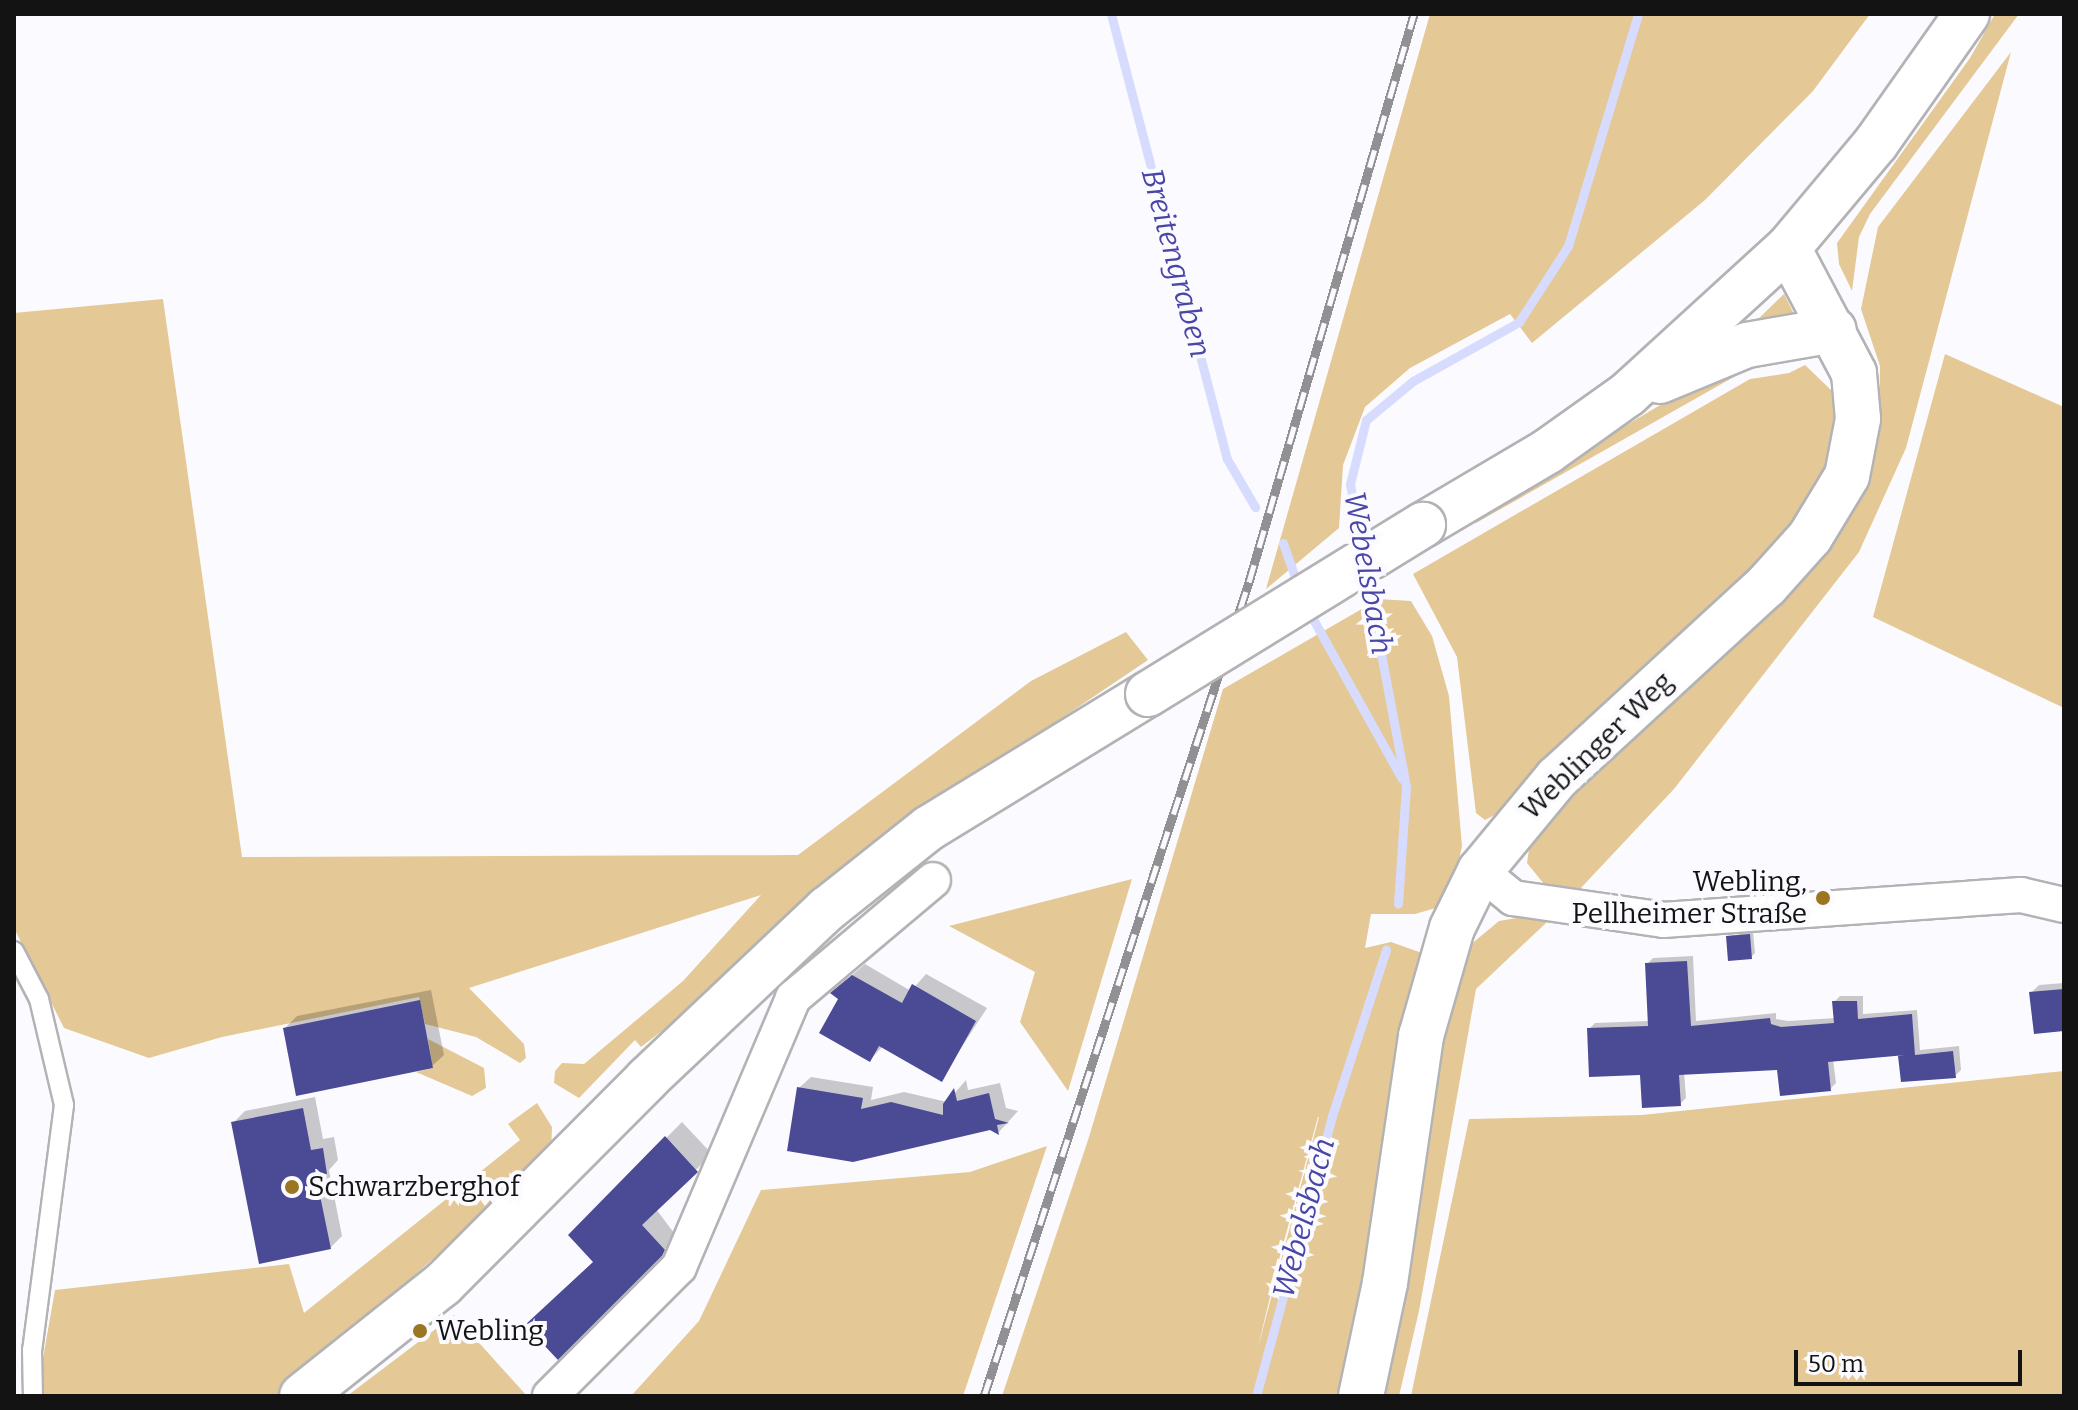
<!DOCTYPE html>
<meta charset="utf-8">
<style>
body{margin:0}
#map{position:relative;width:2078px;height:1410px;overflow:hidden;background:#fbfbff;font-family:Bitter,serif}
div>[style]{position:absolute}
.green>*{inset:0;background:#e4c895}
.shadow>*{inset:0;background:#0003}
.stream>*{height:9px;margin:-4.5px;padding:0 4.5px;transform-origin:4.5px;border-radius:4.5px;background:#d7dbfe}
.building>*{inset:0;background:#4a4a95}
.roads{filter:drop-shadow(2px 0 #b3b3b6) drop-shadow(-2px 0 #b3b3b6) drop-shadow(0 2px #b3b3b6) drop-shadow(0 -2px #b3b3b6)}
.lane>*{height:18px;margin:-9px;padding:0 9px;transform-origin:9px;border-radius:9px;background:#fff}
.street>*{height:34px;margin:-17px;padding:0 17px;transform-origin:17px;border-radius:17px;background:#fff}
.secondary>*{height:44px;margin:-22px;padding:0 22px;transform-origin:22px;border-radius:22px;background:#fff}
.rail>*{height:9px;margin-top:-4.5px;transform-origin:0;background:repeating-linear-gradient(90deg,#fbfbff 0 18px,#919194 0 36px);box-sizing:border-box;border-block:2px solid #919194}
.bridges{filter:drop-shadow(2px 0 #b3b3b6) drop-shadow(-2px 0 #b3b3b6) drop-shadow(0 2px #b3b3b6) drop-shadow(0 -2px #b3b3b6)}
.secondary-bridge>*{height:44px;margin:-22px;padding:0 22px;transform-origin:22px;border-radius:22px;background:#fff}
.dots>*{width:22px;height:22px;translate:-50% -50%;box-sizing:border-box;border:4px solid #fbfbff;border-radius:50%}
span{translate:-50% -50%;white-space:nowrap;text-align:center;line-height:1.15;-webkit-text-stroke:8px #fbfbff;paint-order:stroke}
.street-label{font-size:28px;color:#131314}
.poi-label{font-size:28px;color:#131314}
.right{translate:-100% -50%;text-align:right}
.left{translate:0 -50%;text-align:left}
.water-label{font-size:30px;color:#4a46a7;font-style:italic}
.frame{position:absolute;inset:0;border:16px solid #131314;pointer-events:none}
.scale{position:absolute;left:1794px;top:1350px;width:228px;height:36px;box-sizing:border-box;border:4px solid #131314;border-top:0;padding-left:10px;font-size:24px;line-height:28px;white-space:nowrap;color:#131314;-webkit-text-stroke:6px #fbfbff;paint-order:stroke}
</style>
<div id="map">
<div class="green">
<div style="clip-path:polygon(1430px 14px,1870px 14px,1813px 91px,1705px 200px,1532px 343px,1510px 314px,1410px 368px,1365px 407px,1343px 465px,1339px 528px,1266px 589px)"></div>
<div style="clip-path:polygon(1995px 14px,2019px 14px,1870px 214px,1859px 237px,1852px 291px,1839px 264px,1837px 243px,1970px 58px)"></div>
<div style="clip-path:polygon(2011px 52px,1906px 448px,1859px 552px,1674px 789px,1579px 890px,1544px 884px,1527px 863px,1530px 842px,1562px 797px,1856px 499px,1879px 434px,1880px 366px,1861px 309px,1878px 227px)"></div>
<div style="clip-path:polygon(1784px 294px,1803px 332px,1753px 324px)"></div>
<div style="clip-path:polygon(163px 299px,242px 857px,798px 855px,1031px 681px,1126px 632px,1148px 660px,924px 811px,718px 988px,641px 1047px,635px 1040px,579px 1098px,554px 1083px,555px 1071px,562px 1063px,584px 1064px,683px 981px,761px 895px,469px 988px,524px 1044px,526px 1058px,520px 1063px,476px 1037px,425px 1024px,419px 997px,222px 1037px,149px 1058px,64px 1028px,14px 928px,14px 313px)"></div>
<div style="clip-path:polygon(1945px 354px,2064px 407px,2064px 708px,1873px 617px)"></div>
<div style="clip-path:polygon(1737px 359px,1755px 365px,1476px 523px,1473px 517px)"></div>
<div style="clip-path:polygon(1805px 365px,1831px 390px,1837px 433px,1824px 480px,1773px 553px,1508px 808px,1485px 820px,1476px 813px,1457px 657px,1413px 574px,1750px 379px,1789px 373px)"></div>
<div style="clip-path:polygon(evenodd,1379px 599px,1411px 601px,1432px 636px,1449px 696px,1462px 846px,1454px 884px,1439px 907px,1415px 914px,1371px 914px,1365px 948px,1391px 942px,1422px 953px,1344px 1396px,1002px 1396px,1089px 1137px,1223px 689px,1379px 599px,1318px 1117px,1319px 1117px,1257px 1351px,1280px 1256px,1318px 1117px)"></div>
<div style="clip-path:polygon(1132px 879px,1068px 1091px,1020px 1022px,1035px 972px,949px 926px)"></div>
<div style="clip-path:polygon(1523px 917px,1547px 922px,1476px 989px,1419px 1311px,1399px 1396px,1381px 1396px,1443px 1020px,1463px 951px,1499px 921px)"></div>
<div style="clip-path:polygon(428px 1039px,484px 1068px,486px 1088px,472px 1096px,416px 1072px,433px 1068px)"></div>
<div style="clip-path:polygon(2064px 1071px,2064px 1396px,1411px 1396px,1469px 1119px,1642px 1115px)"></div>
<div style="clip-path:polygon(537px 1103px,552px 1127px,551px 1153px,281px 1395px,44px 1396px,43px 1358px,55px 1290px,289px 1264px,304px 1313px,520px 1140px,508px 1124px)"></div>
<div style="clip-path:polygon(1047px 1146px,963px 1396px,631px 1396px,699px 1321px,761px 1190px,970px 1172px)"></div>
<div style="clip-path:polygon(454px 1315px,527px 1396px,347px 1396px)"></div>
</div>
<div class="shadow">
<div style="clip-path:polygon(1753px 932px,1755px 953px,1751px 957px,1729px 936px)"></div>
<div style="clip-path:polygon(1693px 956px,1696px 1021px,1776px 1013px,1776px 1019px,1788px 1021px,1836px 1018px,1834px 1002px,1840px 996px,1863px 996px,1863px 1014px,1917px 1010px,1920px 1050px,1959px 1046px,1961px 1070px,1955px 1076px,1901px 1057px,1904px 1054px,1833px 1059px,1836px 1083px,1830px 1089px,1779px 1067px,1684px 1072px,1686px 1098px,1680px 1104px,1589px 1029px,1595px 1023px,1649px 1021px,1647px 964px,1653px 958px)"></div>
<div style="clip-path:polygon(865px 964px,911px 991px,926px 974px,987px 1008px,941px 1079px,883px 1046px,870px 1060px,841px 998px,844px 982px)"></div>
<div style="clip-path:polygon(2064px 983px,2064px 1029px,2031px 993px,2039px 985px)"></div>
<div style="clip-path:polygon(431px 990px,444px 1055px,432px 1066px,285px 1028px,297px 1016px)"></div>
<div style="clip-path:polygon(811px 1077px,873px 1087px,871px 1100px,904px 1092px,947px 1102px,966px 1080px,968px 1090px,1000px 1083px,1006px 1108px,1018px 1111px,998px 1133px,990px 1128px,852px 1160px,799px 1088px)"></div>
<div style="clip-path:polygon(315px 1097px,323px 1139px,334px 1137px,338px 1160px,329px 1170px,342px 1236px,330px 1248px,233px 1123px,245px 1111px)"></div>
<div style="clip-path:polygon(682px 1122px,712px 1154px,656px 1209px,677px 1237px,558px 1357px,595px 1261px,570px 1235px)"></div>
</div>
<div class="stream">
<div style="left:1111px;top:14px;width:460px;rotate:75.4deg"></div>
<div style="left:1227px;top:459px;width:56px;rotate:59.7deg"></div>
<div style="left:1283px;top:543px;width:49px;rotate:70.8deg"></div>
<div style="left:1362px;top:550px;width:67px;rotate:-100.3deg"></div>
<div style="left:1350px;top:484px;width:66px;rotate:-76deg"></div>
<div style="left:1366px;top:420px;width:61px;rotate:-39.7deg"></div>
<div style="left:1413px;top:381px;width:121px;rotate:-29.1deg"></div>
<div style="left:1519px;top:322px;width:90px;rotate:-57.2deg"></div>
<div style="left:1568px;top:246px;width:242px;rotate:-73.2deg"></div>
<div style="left:1366px;top:573px;width:217px;rotate:79.4deg"></div>
<div style="left:1406px;top:786px;width:118px;rotate:93.9deg"></div>
<div style="left:1308px;top:610px;width:193px;rotate:60.9deg"></div>
<div style="left:1256px;top:1396px;width:290px;rotate:-74.8deg"></div>
<div style="left:1332px;top:1116px;width:175px;rotate:-72deg"></div>
</div>
<div class="building">
<div style="clip-path:polygon(1750px 934px,1752px 959px,1728px 961px,1726px 936px)"></div>
<div style="clip-path:polygon(1687px 961px,1691px 1026px,1770px 1018px,1771px 1024px,1781px 1027px,1834px 1023px,1832px 1001px,1857px 1001px,1858px 1019px,1912px 1014px,1915px 1055px,1953px 1051px,1956px 1078px,1901px 1082px,1898px 1056px,1906px 1055px,1828px 1062px,1831px 1091px,1780px 1096px,1777px 1070px,1679px 1075px,1681px 1106px,1642px 1108px,1640px 1075px,1589px 1077px,1587px 1028px,1648px 1026px,1645px 963px)"></div>
<div style="clip-path:polygon(852px 975px,902px 1003px,912px 984px,976px 1021px,942px 1082px,879px 1046px,870px 1062px,819px 1033px,838px 999px,830px 993px)"></div>
<div style="clip-path:polygon(2064px 989px,2064px 1031px,2034px 1034px,2029px 992px)"></div>
<div style="clip-path:polygon(420px 1000px,433px 1068px,296px 1096px,283px 1028px)"></div>
<div style="clip-path:polygon(797px 1087px,863px 1098px,861px 1109px,891px 1102px,943px 1115px,943px 1104px,954px 1088px,957px 1101px,989px 1093px,995px 1119px,1009px 1123px,997px 1125px,999px 1135px,990px 1130px,853px 1162px,787px 1151px)"></div>
<div style="clip-path:polygon(303px 1108px,311px 1150px,323px 1148px,327px 1174px,316px 1176px,331px 1249px,259px 1264px,231px 1122px)"></div>
<div style="clip-path:polygon(665px 1136px,698px 1172px,642px 1225px,665px 1250px,662px 1256px,558px 1360px,525px 1325px,593px 1262px,568px 1235px)"></div>
</div>
<div class="roads">
<div class="lane">
<div style="left:14px;top:951px;width:54px;rotate:62.5deg"></div>
<div style="left:39px;top:999px;width:109px;rotate:76.7deg"></div>
<div style="left:64px;top:1105px;width:247px;rotate:97.4deg"></div>
<div style="left:32px;top:1350px;width:46px;rotate:88.8deg"></div>
</div>
<div class="street">
<div style="left:1480px;top:871px;width:43px;rotate:39.3deg"></div>
<div style="left:1513px;top:898px;width:152px;rotate:8.3deg"></div>
<div style="left:1663px;top:920px;width:359px;rotate:-4deg"></div>
<div style="left:2021px;top:895px;width:44px;rotate:13.1deg"></div>
<div style="left:550px;top:1396px;width:182px;rotate:-45deg"></div>
<div style="left:679px;top:1267px;width:292px;rotate:-67deg"></div>
<div style="left:793px;top:998px;width:183px;rotate:-40.1deg"></div>
</div>
<div class="secondary">
<div style="left:1660px;top:381px;width:94px;rotate:-22.5deg"></div>
<div style="left:1747px;top:345px;width:88px;rotate:-9.8deg"></div>
<div style="left:1423px;top:525px;width:145px;rotate:-30.6deg"></div>
<div style="left:1548px;top:451px;width:98px;rotate:-35.5deg"></div>
<div style="left:1628px;top:394px;width:217px;rotate:-42.4deg"></div>
<div style="left:1788px;top:248px;width:137px;rotate:-50deg"></div>
<div style="left:1876px;top:143px;width:158px;rotate:-54.8deg"></div>
<div style="left:302px;top:1396px;width:180px;rotate:-38.5deg"></div>
<div style="left:443px;top:1284px;width:289px;rotate:-45.1deg"></div>
<div style="left:647px;top:1079px;width:248px;rotate:-43.4deg"></div>
<div style="left:827px;top:909px;width:130px;rotate:-38.5deg"></div>
<div style="left:929px;top:828px;width:257px;rotate:-31.5deg"></div>
<div style="left:1361px;top:1396px;width:116px;rotate:-78deg"></div>
<div style="left:1385px;top:1283px;width:250px;rotate:-81.7deg"></div>
<div style="left:1421px;top:1036px;width:112px;rotate:-74deg"></div>
<div style="left:1452px;top:928px;width:64px;rotate:-63.8deg"></div>
<div style="left:1480px;top:871px;width:121px;rotate:-50.4deg"></div>
<div style="left:1557px;top:778px;width:284px;rotate:-42.6deg"></div>
<div style="left:1766px;top:586px;width:66px;rotate:-48.1deg"></div>
<div style="left:1810px;top:537px;width:71px;rotate:-58.8deg"></div>
<div style="left:1847px;top:476px;width:58px;rotate:-79.1deg"></div>
<div style="left:1858px;top:419px;width:46px;rotate:-95deg"></div>
<div style="left:1854px;top:373px;width:141px;rotate:-117.8deg"></div>
</div>
</div>
<div class="rail">
<div style="left:984px;top:1396px;width:856px;rotate:-71.97deg"></div>
<div style="left:1249px;top:582px;width:591px;rotate:-73.8deg"></div>
</div>
<div class="bridges">
<div class="secondary-bridge">
<div style="left:1148px;top:694px;width:323px;rotate:-31.6deg"></div>
</div>
</div>
<div class="dots">
<div style="left:1823px;top:898px;background:#9b7521"></div>
<div style="left:292px;top:1187px;background:#9b7521"></div>
<div style="left:420px;top:1331px;background:#9b7521"></div>
</div>
<div class="street-label">
<span style="left:1597px;top:746px;rotate:-44deg">Weblinger Weg</span>
</div>
<div class="poi-label">
<span class="right" style="left:1807px;top:898px">Webling,<br>Pellheimer Straße</span>
<span class="left" style="left:308px;top:1187px">Schwarzberghof</span>
<span class="left" style="left:436px;top:1331px">Webling</span>
</div>
<div class="water-label">
<span style="left:1176px;top:263px;rotate:75deg">Breitengraben</span>
<span style="left:1368px;top:573px;rotate:80deg">Webelsbach</span>
<span style="left:1304px;top:1218px;rotate:-75deg">Webelsbach</span>
</div>
<div class="frame"></div>
<div class="scale">50 m</div>
</div>
